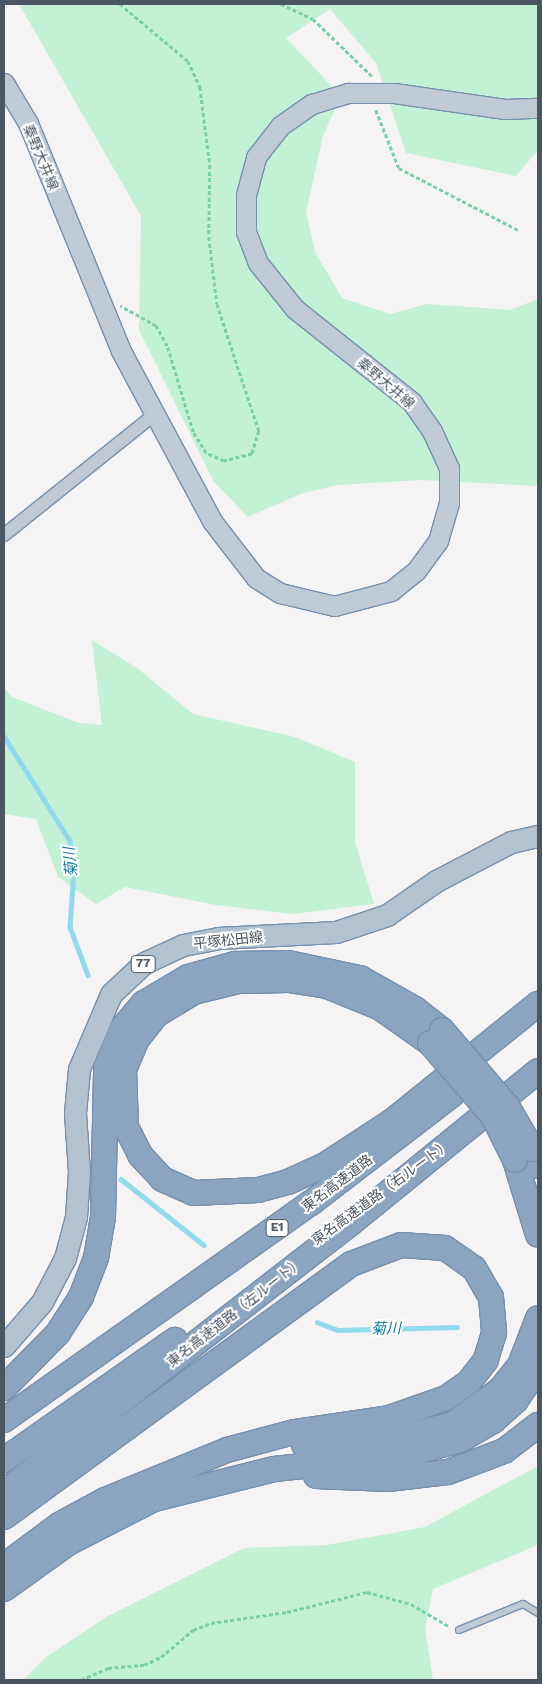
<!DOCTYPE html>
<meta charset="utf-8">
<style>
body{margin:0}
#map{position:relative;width:542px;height:1684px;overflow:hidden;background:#f5f3f3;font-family:"Work Sans","Noto Sans JP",sans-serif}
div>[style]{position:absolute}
.green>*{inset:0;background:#c3f1d5}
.stream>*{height:4.5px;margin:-2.25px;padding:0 2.25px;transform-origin:2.25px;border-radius:2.25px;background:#90daee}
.path>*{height:2.5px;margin-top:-1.25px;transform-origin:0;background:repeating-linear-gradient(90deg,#7ad0a6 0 4px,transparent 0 6.5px)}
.roads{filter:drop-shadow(1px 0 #7690ad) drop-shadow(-1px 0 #7690ad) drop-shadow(0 1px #7690ad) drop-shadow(0 -1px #7690ad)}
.lane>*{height:6px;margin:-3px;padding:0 3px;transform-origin:3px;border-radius:3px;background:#c1cad2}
.street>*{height:12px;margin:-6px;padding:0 6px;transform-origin:6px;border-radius:6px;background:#c1cad2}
.secondary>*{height:19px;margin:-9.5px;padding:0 9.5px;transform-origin:9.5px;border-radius:9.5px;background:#c1cbd6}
.primary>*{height:21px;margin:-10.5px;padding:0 10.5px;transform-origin:10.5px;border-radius:10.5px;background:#b3c2d1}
.highway>*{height:24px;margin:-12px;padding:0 12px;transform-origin:12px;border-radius:12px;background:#8ba5c1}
.bridges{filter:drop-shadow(1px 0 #7690ad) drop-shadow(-1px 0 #7690ad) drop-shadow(0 1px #7690ad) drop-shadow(0 -1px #7690ad)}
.highway-bridge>*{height:24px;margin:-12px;padding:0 12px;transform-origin:12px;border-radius:12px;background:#8ba5c1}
span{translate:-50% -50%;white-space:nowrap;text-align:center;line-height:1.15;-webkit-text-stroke:4px #fff;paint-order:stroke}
.shield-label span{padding:1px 4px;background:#fff;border:1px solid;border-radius:4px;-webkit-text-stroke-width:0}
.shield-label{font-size:12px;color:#4a5661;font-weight:700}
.street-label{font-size:14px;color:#4a5661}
.water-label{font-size:15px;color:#0c7c9b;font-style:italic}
.frame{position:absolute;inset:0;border:5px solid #4a5661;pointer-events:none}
</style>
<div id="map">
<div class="green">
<div style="clip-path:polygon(19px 4px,538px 4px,538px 150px,516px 176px,406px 153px,376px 63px,330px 9px,286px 38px,341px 96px,323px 136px,306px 212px,315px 252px,342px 298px,390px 314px,427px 304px,510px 310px,538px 299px,538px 486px,420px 480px,338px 485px,303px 493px,248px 517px,214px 482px,139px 330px,141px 216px)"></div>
<div style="clip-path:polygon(92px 640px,137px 668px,193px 714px,295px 737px,355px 762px,355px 842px,374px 904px,293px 914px,216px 905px,125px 887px,96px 904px,58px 877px,36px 819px,4px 814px,4px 688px,12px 697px,79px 723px,102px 725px)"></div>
<div style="clip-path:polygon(538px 1466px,538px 1545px,433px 1589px,425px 1628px,433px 1680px,23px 1680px,46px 1657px,108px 1616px,244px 1548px,327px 1545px,425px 1527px)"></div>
</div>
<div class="stream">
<div style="left:4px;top:736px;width:124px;rotate:57.8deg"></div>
<div style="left:70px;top:841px;width:29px;rotate:82deg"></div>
<div style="left:74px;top:870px;width:57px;rotate:94deg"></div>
<div style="left:70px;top:927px;width:51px;rotate:69.4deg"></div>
<div style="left:121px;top:1179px;width:106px;rotate:38.5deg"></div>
<div style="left:317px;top:1322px;width:22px;rotate:21deg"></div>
<div style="left:338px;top:1330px;width:119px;rotate:-1.4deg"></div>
</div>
<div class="path">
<div style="left:120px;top:4px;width:89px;rotate:40deg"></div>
<div style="left:188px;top:61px;width:29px;rotate:65deg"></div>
<div style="left:200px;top:87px;width:79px;rotate:82.7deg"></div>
<div style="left:210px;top:165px;width:72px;rotate:90.8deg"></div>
<div style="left:209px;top:237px;width:67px;rotate:83.2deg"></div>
<div style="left:217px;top:304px;width:134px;rotate:71.7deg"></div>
<div style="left:259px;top:431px;width:24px;rotate:107deg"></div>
<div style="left:252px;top:454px;width:29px;rotate:166deg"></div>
<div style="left:224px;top:461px;width:20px;rotate:-156deg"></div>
<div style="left:206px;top:453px;width:25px;rotate:-122deg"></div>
<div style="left:193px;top:432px;width:90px;rotate:-106.8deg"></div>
<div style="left:167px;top:346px;width:23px;rotate:-119deg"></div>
<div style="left:156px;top:326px;width:41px;rotate:-150.9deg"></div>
<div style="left:281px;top:4px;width:35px;rotate:25deg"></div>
<div style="left:313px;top:19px;width:82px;rotate:44deg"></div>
<div style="left:376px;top:110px;width:62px;rotate:68.4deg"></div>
<div style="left:399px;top:168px;width:136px;rotate:27.5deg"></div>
<div style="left:81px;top:1680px;width:30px;rotate:-24deg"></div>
<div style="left:108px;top:1668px;width:36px;rotate:-5deg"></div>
<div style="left:144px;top:1665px;width:19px;rotate:-25deg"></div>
<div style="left:161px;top:1657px;width:42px;rotate:-40.2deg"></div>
<div style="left:193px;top:1630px;width:19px;rotate:-21deg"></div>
<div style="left:211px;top:1623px;width:77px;rotate:-8.2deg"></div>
<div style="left:287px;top:1612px;width:82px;rotate:-14deg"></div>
<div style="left:367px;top:1592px;width:46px;rotate:15.3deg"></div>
<div style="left:411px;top:1604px;width:45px;rotate:30.5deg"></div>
</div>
<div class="roads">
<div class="lane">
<div style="left:459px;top:1630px;width:69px;rotate:-22.1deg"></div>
<div style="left:523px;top:1604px;width:17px;rotate:31deg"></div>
</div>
<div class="street">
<div style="left:4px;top:535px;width:193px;rotate:-38.7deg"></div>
</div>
<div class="secondary">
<div style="left:4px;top:83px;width:47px;rotate:59deg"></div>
<div style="left:28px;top:123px;width:246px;rotate:67.8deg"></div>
<div style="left:121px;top:351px;width:193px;rotate:61.8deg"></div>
<div style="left:212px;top:521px;width:72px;rotate:52.3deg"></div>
<div style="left:256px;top:578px;width:28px;rotate:32deg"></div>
<div style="left:280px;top:593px;width:56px;rotate:13.5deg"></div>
<div style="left:334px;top:606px;width:59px;rotate:-14.7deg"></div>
<div style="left:391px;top:591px;width:32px;rotate:-39deg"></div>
<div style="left:416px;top:571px;width:37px;rotate:-54deg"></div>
<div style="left:438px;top:541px;width:40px;rotate:-74deg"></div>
<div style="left:449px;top:503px;width:35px;rotate:-90deg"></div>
<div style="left:449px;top:468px;width:41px;rotate:-114.7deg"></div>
<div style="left:432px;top:431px;width:35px;rotate:-125deg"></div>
<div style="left:412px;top:402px;width:149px;rotate:-141.5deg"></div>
<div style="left:295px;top:309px;width:59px;rotate:-128.8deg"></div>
<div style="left:258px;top:263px;width:33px;rotate:-111deg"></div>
<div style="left:246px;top:232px;width:37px;rotate:-90deg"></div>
<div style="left:246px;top:195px;width:39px;rotate:-75deg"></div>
<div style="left:256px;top:157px;width:39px;rotate:-52deg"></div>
<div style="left:280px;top:126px;width:39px;rotate:-35deg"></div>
<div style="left:312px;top:104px;width:38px;rotate:-17deg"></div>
<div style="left:348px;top:93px;width:46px"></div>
<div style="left:394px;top:93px;width:112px;rotate:8.2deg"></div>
<div style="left:505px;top:109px;width:33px;rotate:-2deg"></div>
</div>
<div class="primary">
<div style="left:4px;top:1346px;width:58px;rotate:-49.2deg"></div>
<div style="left:42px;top:1302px;width:50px;rotate:-62.4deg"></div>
<div style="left:65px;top:1258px;width:42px;rotate:-75deg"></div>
<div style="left:76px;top:1217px;width:45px;rotate:-86.2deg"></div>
<div style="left:79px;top:1172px;width:59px;rotate:-93.9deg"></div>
<div style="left:75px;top:1113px;width:44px;rotate:-84.8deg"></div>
<div style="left:79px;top:1069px;width:82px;rotate:-66.9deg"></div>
<div style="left:111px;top:994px;width:45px;rotate:-43.2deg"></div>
<div style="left:144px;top:963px;width:43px;rotate:-24.8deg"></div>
<div style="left:183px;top:945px;width:36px;rotate:-11deg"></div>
<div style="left:218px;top:938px;width:118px;rotate:-2.9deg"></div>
<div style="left:336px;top:932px;width:54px;rotate:-18.4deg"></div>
<div style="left:387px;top:915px;width:60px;rotate:-34.8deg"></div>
<div style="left:436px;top:881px;width:85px;rotate:-27.5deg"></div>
<div style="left:511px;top:842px;width:28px;rotate:-13deg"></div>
</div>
<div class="highway">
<div style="left:430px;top:1043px;width:62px;rotate:-144.8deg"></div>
<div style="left:379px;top:1007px;width:56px;rotate:-158deg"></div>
<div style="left:327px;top:986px;width:39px;rotate:-171deg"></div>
<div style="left:288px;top:980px;width:50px;rotate:178.9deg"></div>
<div style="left:238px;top:981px;width:45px;rotate:166deg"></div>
<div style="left:194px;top:992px;width:44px;rotate:148.8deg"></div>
<div style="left:156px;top:1015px;width:31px;rotate:128deg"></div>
<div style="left:137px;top:1039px;width:34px;rotate:113deg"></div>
<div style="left:124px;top:1070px;width:57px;rotate:88deg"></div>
<div style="left:126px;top:1127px;width:31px;rotate:63deg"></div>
<div style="left:140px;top:1155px;width:33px;rotate:47deg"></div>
<div style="left:162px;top:1179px;width:34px;rotate:24deg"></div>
<div style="left:193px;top:1193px;width:65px;rotate:-2.6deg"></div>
<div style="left:258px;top:1190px;width:31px;rotate:-15deg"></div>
<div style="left:288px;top:1182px;width:41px;rotate:-24.7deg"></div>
<div style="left:325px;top:1165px;width:79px;rotate:-33.1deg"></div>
<div style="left:391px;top:1122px;width:189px;rotate:-38.8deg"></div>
<div style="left:532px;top:1149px;width:18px;rotate:71deg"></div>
<div style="left:515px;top:1160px;width:78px;rotate:73deg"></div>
<div style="left:4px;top:1388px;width:77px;rotate:-45.5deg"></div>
<div style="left:58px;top:1333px;width:43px;rotate:-57.4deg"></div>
<div style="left:81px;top:1297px;width:42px;rotate:-69deg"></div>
<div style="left:96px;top:1258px;width:42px;rotate:-80.3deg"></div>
<div style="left:103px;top:1217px;width:149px;rotate:-88.8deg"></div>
<div style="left:106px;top:1068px;width:41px;rotate:-68.5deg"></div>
<div style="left:121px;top:1030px;width:35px;rotate:-50deg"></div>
<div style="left:144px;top:1003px;width:51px;rotate:-30.6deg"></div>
<div style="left:188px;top:977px;width:49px;rotate:-15.5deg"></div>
<div style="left:235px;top:964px;width:53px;rotate:-1.1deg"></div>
<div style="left:288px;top:963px;width:74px;rotate:11.8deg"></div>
<div style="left:360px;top:978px;width:63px;rotate:29.4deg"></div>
<div style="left:415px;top:1009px;width:34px;rotate:38deg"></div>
<div style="left:4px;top:1420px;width:376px;rotate:-35.3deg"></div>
<div style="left:311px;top:1203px;width:178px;rotate:-37.5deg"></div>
<div style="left:304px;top:1445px;width:82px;rotate:-2.8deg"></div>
<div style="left:386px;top:1441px;width:69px;rotate:-14.2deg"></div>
<div style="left:453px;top:1424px;width:58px;rotate:-35.9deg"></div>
<div style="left:500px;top:1390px;width:32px;rotate:-51deg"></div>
<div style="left:520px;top:1365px;width:50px;rotate:-69deg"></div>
<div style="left:4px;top:1460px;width:209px;rotate:-35.1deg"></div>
<div style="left:316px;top:1476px;width:72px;rotate:2.4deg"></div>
<div style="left:388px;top:1479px;width:60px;rotate:-6.7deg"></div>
<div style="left:448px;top:1472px;width:60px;rotate:-20.6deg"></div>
<div style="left:504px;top:1451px;width:43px;rotate:-37.4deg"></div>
<div style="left:4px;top:1492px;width:439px;rotate:-37.8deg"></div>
<div style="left:351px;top:1223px;width:241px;rotate:-39.1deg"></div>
<div style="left:4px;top:1517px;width:429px;rotate:-36.1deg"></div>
<div style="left:351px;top:1264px;width:53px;rotate:-20.8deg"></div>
<div style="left:401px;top:1245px;width:44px;rotate:3.9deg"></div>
<div style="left:445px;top:1248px;width:35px;rotate:35deg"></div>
<div style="left:474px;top:1268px;width:34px;rotate:60deg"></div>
<div style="left:491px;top:1297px;width:36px;rotate:85deg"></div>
<div style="left:494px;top:1333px;width:28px;rotate:107deg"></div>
<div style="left:486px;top:1360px;width:28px;rotate:128deg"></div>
<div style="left:469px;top:1382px;width:28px;rotate:145deg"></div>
<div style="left:446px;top:1398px;width:60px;rotate:160.7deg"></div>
<div style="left:389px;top:1418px;width:96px;rotate:171.6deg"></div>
<div style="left:294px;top:1432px;width:69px;rotate:165deg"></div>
<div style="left:227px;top:1450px;width:132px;rotate:157.7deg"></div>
<div style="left:105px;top:1500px;width:52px;rotate:151.5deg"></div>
<div style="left:59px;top:1525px;width:69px;rotate:143.3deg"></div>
<div style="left:4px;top:1589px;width:79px;rotate:-35.7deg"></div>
<div style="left:68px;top:1543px;width:97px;rotate:-27.1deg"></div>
<div style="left:154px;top:1499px;width:124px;rotate:-14deg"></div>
<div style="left:274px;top:1469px;width:127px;rotate:-5.9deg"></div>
<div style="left:400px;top:1456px;width:62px;rotate:-14.9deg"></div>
<div style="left:460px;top:1440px;width:38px;rotate:-30deg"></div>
<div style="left:493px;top:1421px;width:31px;rotate:-42deg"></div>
<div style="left:516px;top:1400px;width:39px;rotate:-55deg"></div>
</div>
</div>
<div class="bridges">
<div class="highway-bridge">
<div style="left:442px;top:1030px;width:100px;rotate:49.5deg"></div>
<div style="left:507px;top:1106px;width:50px;rotate:59.8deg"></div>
<div style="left:430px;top:1043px;width:96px;rotate:49.2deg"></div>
<div style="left:493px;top:1116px;width:49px;rotate:63.4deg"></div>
</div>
</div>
<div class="shield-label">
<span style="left:143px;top:964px">77</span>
<span style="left:277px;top:1228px">E1</span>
</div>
<div class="street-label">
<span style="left:41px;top:157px;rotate:67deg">秦野大井線</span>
<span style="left:386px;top:383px;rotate:40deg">秦野大井線</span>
<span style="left:228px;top:940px;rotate:-6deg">平塚松田線</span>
<span style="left:337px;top:1183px;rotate:-37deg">東名高速道路</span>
<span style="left:381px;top:1192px;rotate:-36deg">東名高速道路（右ルート）</span>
<span style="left:235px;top:1312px;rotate:-38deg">東名高速道路（左ルート）</span>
</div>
<div class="water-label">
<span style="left:71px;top:862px;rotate:-95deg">菊川</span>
<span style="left:386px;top:1329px;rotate:-1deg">菊川</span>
</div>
<div class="frame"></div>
</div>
